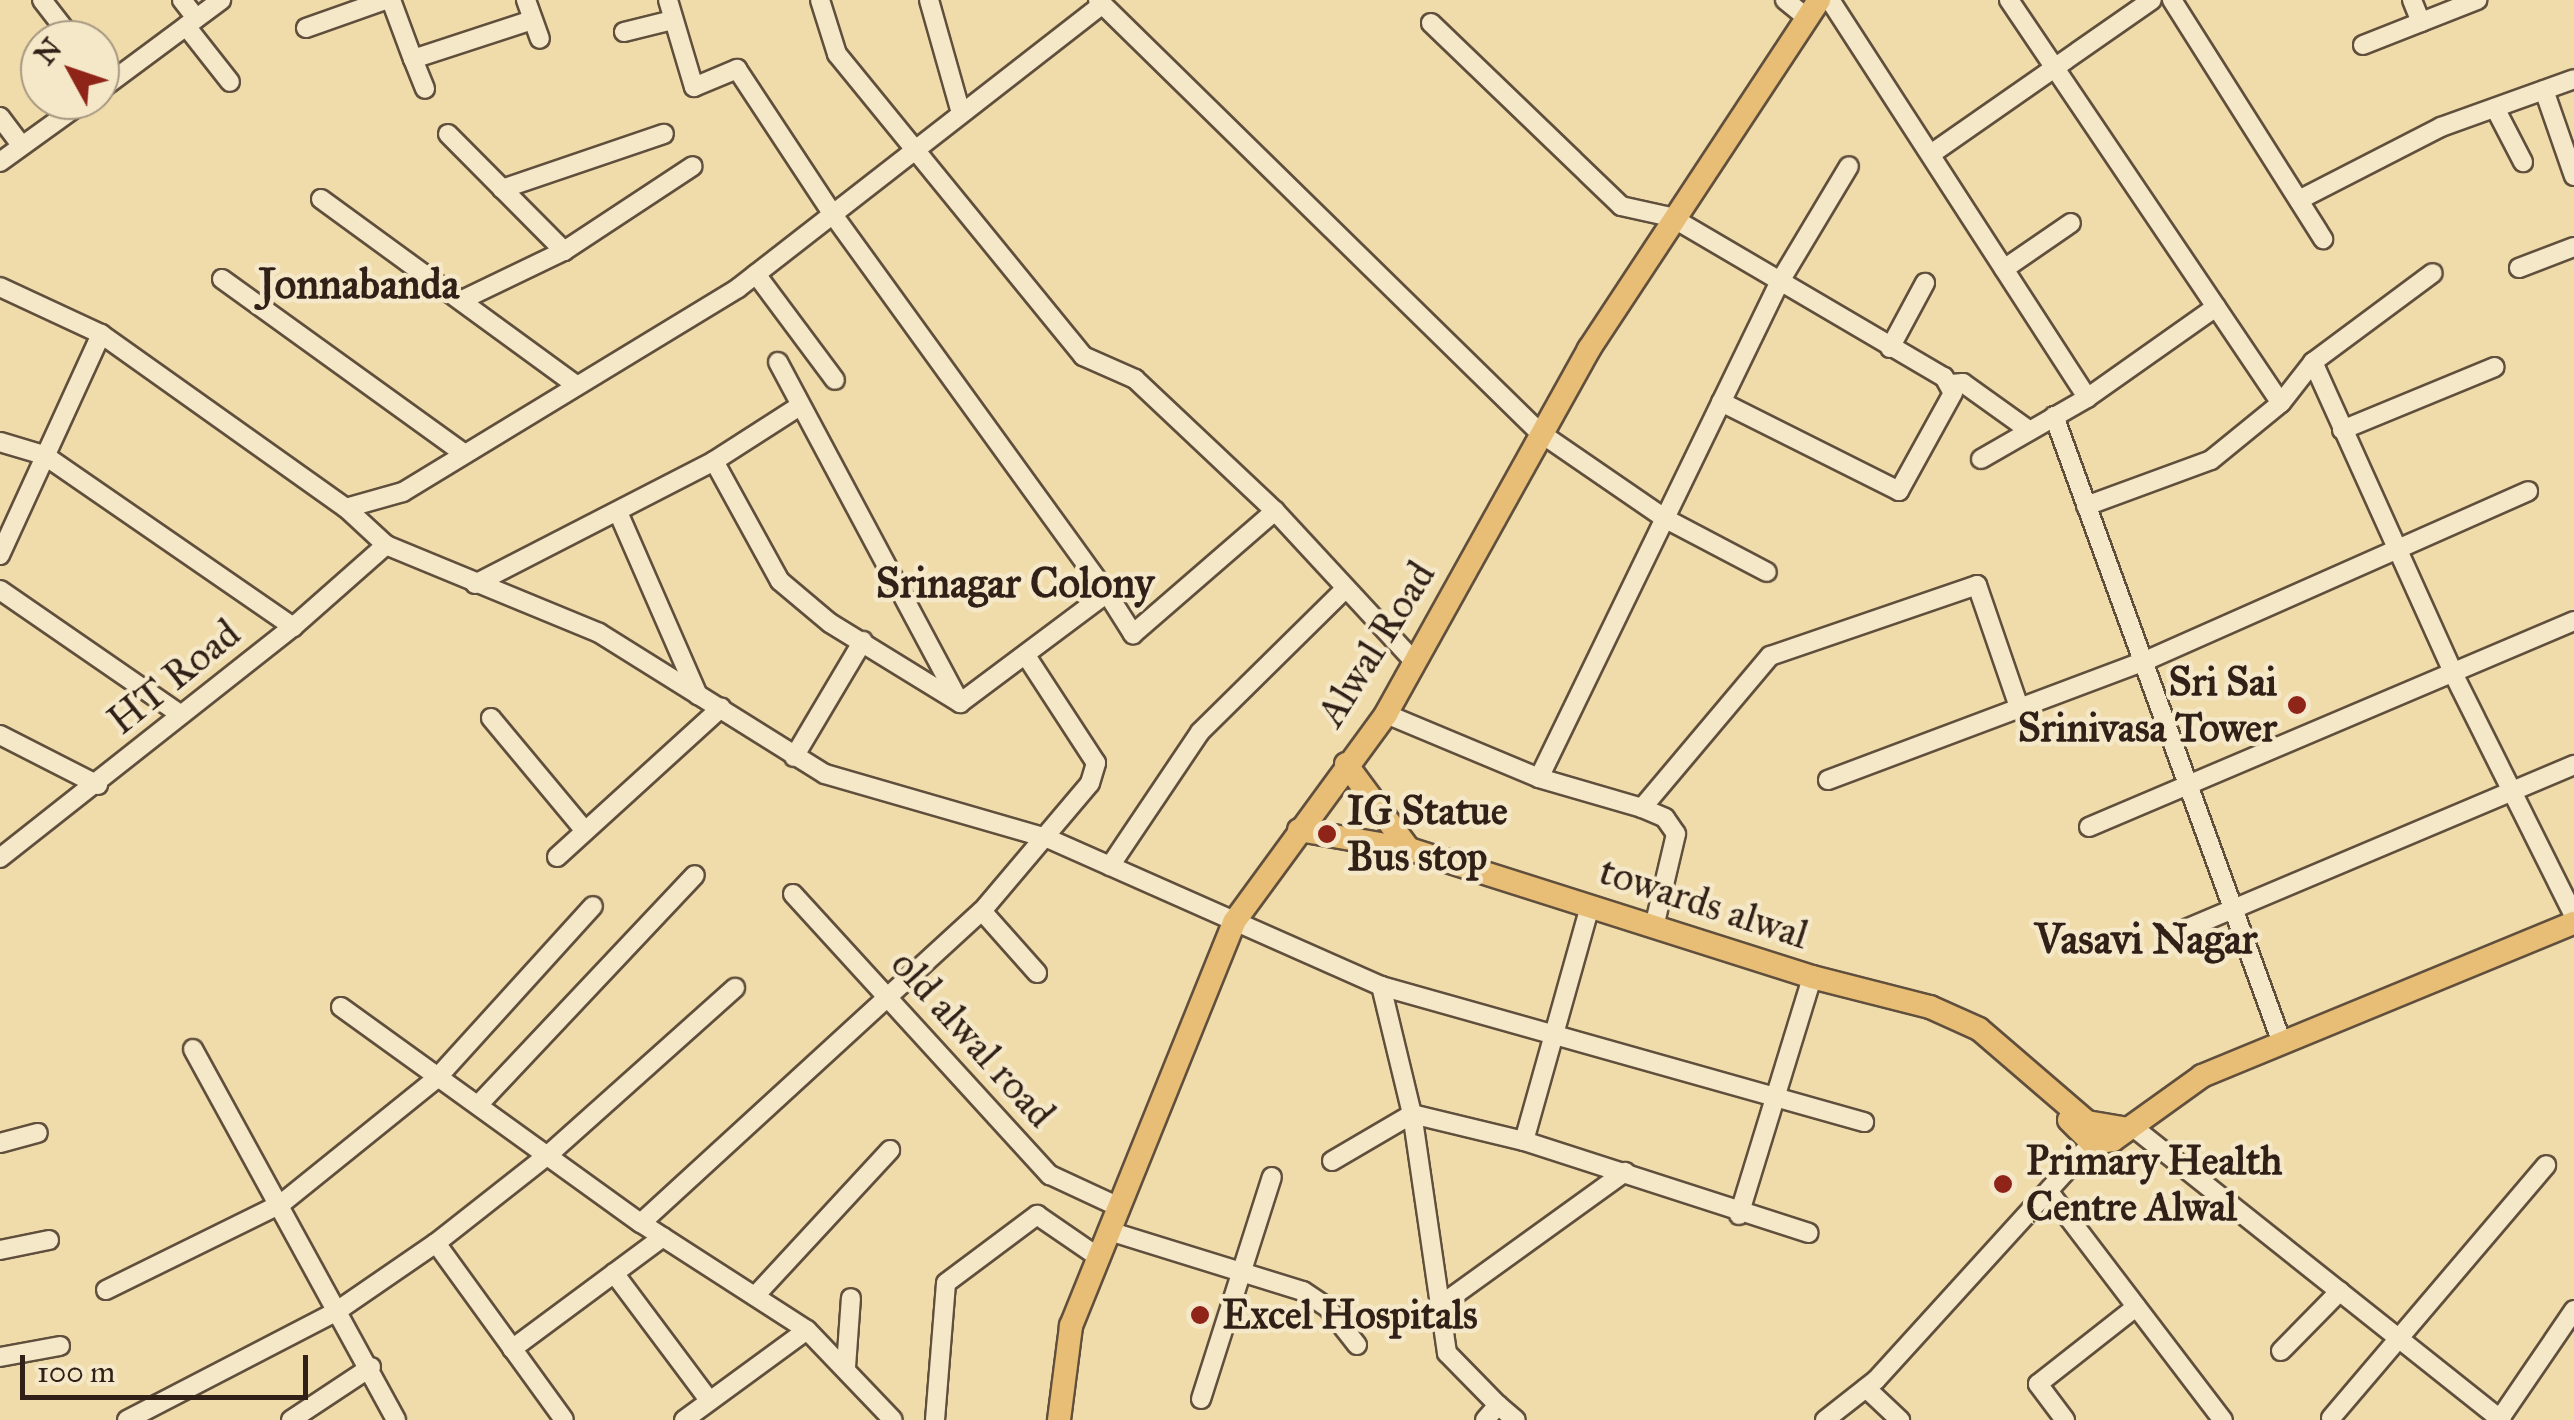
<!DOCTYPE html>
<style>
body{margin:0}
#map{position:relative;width:2574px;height:1420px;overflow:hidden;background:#f0dbab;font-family:"IM FELL Great Primer",serif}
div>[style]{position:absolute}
.roads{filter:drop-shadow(2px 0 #604f3c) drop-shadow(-2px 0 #604f3c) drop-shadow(0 2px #604f3c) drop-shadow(0 -2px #604f3c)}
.minor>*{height:18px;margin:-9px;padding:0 9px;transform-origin:9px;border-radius:9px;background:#f5e8c8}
.major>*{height:22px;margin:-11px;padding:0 11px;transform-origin:11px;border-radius:11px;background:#e8be76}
.dots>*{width:28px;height:28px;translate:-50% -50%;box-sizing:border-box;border:5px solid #f5e8c8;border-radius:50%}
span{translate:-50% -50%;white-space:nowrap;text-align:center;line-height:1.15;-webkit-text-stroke:9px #f5e8c8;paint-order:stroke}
.street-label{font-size:40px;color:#302017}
.poi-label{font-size:40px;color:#302017;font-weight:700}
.right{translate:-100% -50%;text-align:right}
.left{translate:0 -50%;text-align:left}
.neighbourhood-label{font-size:42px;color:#302017;font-weight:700}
.north{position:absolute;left:20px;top:20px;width:100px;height:100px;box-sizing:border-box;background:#f5e8c8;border:2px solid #a69881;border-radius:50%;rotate:310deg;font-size:28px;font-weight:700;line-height:40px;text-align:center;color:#302017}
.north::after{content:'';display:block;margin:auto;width:35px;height:45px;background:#8f2418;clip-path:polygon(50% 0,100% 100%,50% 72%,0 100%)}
.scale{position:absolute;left:20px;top:1355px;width:288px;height:45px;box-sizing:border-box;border:5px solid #302017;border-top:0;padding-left:12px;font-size:30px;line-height:35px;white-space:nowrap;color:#302017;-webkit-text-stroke:8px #f5e8c8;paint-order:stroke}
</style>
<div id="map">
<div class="roads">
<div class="minor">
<div style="left:42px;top:0;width:51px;rotate:52.2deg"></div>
<div style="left:182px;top:0;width:23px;rotate:52deg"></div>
<div style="left:391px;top:0;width:63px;rotate:69.6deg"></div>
<div style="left:413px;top:59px;width:125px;rotate:-18.1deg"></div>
<div style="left:526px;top:0;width:41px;rotate:70.3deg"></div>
<div style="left:668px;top:0;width:91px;rotate:73.4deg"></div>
<div style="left:694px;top:87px;width:47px;rotate:-22.7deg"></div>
<div style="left:737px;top:69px;width:176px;rotate:56.6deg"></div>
<div style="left:834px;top:216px;width:465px;rotate:54.1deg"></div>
<div style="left:820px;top:0;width:57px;rotate:72.5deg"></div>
<div style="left:837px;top:54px;width:390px;rotate:50.8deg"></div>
<div style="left:1083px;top:356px;width:57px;rotate:23.9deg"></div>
<div style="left:1135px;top:379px;width:192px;rotate:43.3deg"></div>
<div style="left:1275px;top:511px;width:205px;rotate:47.2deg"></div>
<div style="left:929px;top:0;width:117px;rotate:74.2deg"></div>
<div style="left:1098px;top:0;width:617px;rotate:44.41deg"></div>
<div style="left:1539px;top:432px;width:152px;rotate:34.5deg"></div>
<div style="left:1664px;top:518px;width:116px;rotate:27.7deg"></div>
<div style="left:1785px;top:0;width:28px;rotate:39deg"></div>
<div style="left:1830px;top:0;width:474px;rotate:57.1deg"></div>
<div style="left:2009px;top:0;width:486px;rotate:56deg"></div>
<div style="left:2172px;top:0;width:283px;rotate:57.7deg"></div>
<div style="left:2412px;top:0;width:24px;rotate:68deg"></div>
<div style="left:1431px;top:23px;width:264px;rotate:43.9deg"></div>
<div style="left:1621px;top:206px;width:51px;rotate:12.4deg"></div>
<div style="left:1671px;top:217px;width:316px;rotate:30.4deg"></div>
<div style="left:1944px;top:377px;width:18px;rotate:61deg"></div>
<div style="left:1953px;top:393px;width:112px;rotate:118.9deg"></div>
<div style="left:1899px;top:491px;width:199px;rotate:-153.4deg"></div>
<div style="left:186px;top:26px;width:71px;rotate:51.8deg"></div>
<div style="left:306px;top:28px;width:84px;rotate:-19.5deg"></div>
<div style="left:624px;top:32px;width:49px;rotate:-14deg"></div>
<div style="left:2363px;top:45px;width:123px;rotate:-21.5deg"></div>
<div style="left:413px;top:59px;width:32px;rotate:68deg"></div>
<div style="left:100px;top:90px;width:151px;rotate:-36.6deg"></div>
<div style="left:2544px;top:90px;width:91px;rotate:70.8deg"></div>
<div style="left:2495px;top:108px;width:61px;rotate:62.6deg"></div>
<div style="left:0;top:117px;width:36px;rotate:53deg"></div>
<div style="left:448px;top:134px;width:165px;rotate:45.2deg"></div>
<div style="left:1931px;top:154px;width:269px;rotate:-34.9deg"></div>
<div style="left:0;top:162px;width:106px;rotate:-35.8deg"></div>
<div style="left:502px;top:189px;width:171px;rotate:-18.8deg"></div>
<div style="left:321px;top:199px;width:316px;rotate:36.1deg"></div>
<div style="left:2299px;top:200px;width:160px;rotate:-27.2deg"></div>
<div style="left:2441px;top:127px;width:141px;rotate:-19.8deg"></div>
<div style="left:2519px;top:268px;width:59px;rotate:-20.9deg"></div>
<div style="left:2004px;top:269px;width:81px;rotate:-34.5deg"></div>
<div style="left:756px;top:274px;width:132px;rotate:53.3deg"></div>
<div style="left:222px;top:279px;width:296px;rotate:35.8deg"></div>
<div style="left:0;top:287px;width:111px;rotate:25deg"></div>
<div style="left:101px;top:334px;width:301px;rotate:35.4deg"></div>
<div style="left:346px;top:508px;width:54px;rotate:42.8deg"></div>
<div style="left:386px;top:545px;width:230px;rotate:22.4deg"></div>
<div style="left:599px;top:633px;width:266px;rotate:32deg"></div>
<div style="left:825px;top:774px;width:231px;rotate:16.1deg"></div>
<div style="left:1047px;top:838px;width:365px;rotate:23.9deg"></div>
<div style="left:462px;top:300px;width:113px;rotate:-25.7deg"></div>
<div style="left:564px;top:251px;width:154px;rotate:-33.4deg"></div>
<div style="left:1890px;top:348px;width:74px;rotate:-61.7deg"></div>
<div style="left:778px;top:362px;width:384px;rotate:61.9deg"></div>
<div style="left:2313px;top:362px;width:343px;rotate:65.7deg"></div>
<div style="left:2454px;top:675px;width:269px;rotate:63.5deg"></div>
<div style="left:1951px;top:384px;width:12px;rotate:-5deg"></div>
<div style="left:1963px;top:383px;width:82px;rotate:35.6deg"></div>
<div style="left:2054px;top:416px;width:667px;rotate:70.02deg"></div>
<div style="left:2342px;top:430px;width:165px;rotate:-22.4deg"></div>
<div style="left:0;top:442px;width:46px;rotate:16.5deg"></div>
<div style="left:44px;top:455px;width:303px;rotate:34.6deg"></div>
<div style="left:1981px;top:459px;width:122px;rotate:-29.9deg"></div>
<div style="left:2087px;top:398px;width:158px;rotate:-35.2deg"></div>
<div style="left:714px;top:461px;width:137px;rotate:61.2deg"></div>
<div style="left:780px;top:581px;width:65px;rotate:40deg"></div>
<div style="left:830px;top:623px;width:153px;rotate:31.6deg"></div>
<div style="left:960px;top:703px;width:184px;rotate:-36.8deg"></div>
<div style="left:1107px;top:593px;width:49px;rotate:57.6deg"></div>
<div style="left:1133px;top:634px;width:188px;rotate:-40.9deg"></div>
<div style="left:2086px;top:506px;width:133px;rotate:-20.2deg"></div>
<div style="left:2211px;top:460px;width:90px;rotate:-39.2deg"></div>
<div style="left:2281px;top:403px;width:52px;rotate:-52deg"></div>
<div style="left:2313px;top:362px;width:149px;rotate:-36.6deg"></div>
<div style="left:346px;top:508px;width:59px;rotate:-15.7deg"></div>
<div style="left:403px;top:492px;width:392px;rotate:-31.3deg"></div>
<div style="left:738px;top:288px;width:459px;rotate:-37.9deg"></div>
<div style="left:618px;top:512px;width:200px;rotate:66.4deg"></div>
<div style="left:0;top:555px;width:243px;rotate:-65.4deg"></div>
<div style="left:475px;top:584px;width:269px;rotate:-27.2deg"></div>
<div style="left:714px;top:461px;width:100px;rotate:-32.7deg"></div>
<div style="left:0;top:590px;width:216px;rotate:34.6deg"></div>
<div style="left:1386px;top:714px;width:166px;rotate:22.7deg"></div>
<div style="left:1539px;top:778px;width:107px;rotate:16.2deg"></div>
<div style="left:1642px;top:808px;width:199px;rotate:-49.9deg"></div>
<div style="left:1770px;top:656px;width:219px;rotate:-18.9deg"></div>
<div style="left:1977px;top:585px;width:132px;rotate:71deg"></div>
<div style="left:491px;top:718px;width:147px;rotate:50.2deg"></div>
<div style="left:0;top:735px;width:110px;rotate:27deg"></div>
<div style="left:794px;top:757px;width:135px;rotate:-59.3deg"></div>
<div style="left:1539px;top:778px;width:550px;rotate:-64.13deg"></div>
<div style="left:1779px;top:283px;width:136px;rotate:-59.1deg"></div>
<div style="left:1828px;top:780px;width:339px;rotate:-20.6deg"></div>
<div style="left:2145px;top:661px;width:419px;rotate:-23.9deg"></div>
<div style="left:1642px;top:808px;width:25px;rotate:23deg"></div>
<div style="left:1665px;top:818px;width:19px;rotate:55deg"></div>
<div style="left:1676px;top:834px;width:96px;rotate:103.3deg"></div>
<div style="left:2089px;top:827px;width:527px;rotate:-23.01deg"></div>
<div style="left:557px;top:857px;width:222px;rotate:-42.3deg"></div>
<div style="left:0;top:858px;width:373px;rotate:-38.3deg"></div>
<div style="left:293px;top:627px;width:124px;rotate:-41.4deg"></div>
<div style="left:1110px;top:866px;width:161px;rotate:-56.1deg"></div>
<div style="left:1200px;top:732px;width:202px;rotate:-44.6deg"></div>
<div style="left:793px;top:894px;width:381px;rotate:47.6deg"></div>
<div style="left:1050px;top:1175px;width:76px;rotate:24.9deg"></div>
<div style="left:982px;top:911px;width:83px;rotate:48.4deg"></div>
<div style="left:2181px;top:931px;width:427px;rotate:-22.9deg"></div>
<div style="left:341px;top:1007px;width:370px;rotate:35.8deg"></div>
<div style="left:641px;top:1223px;width:197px;rotate:32.8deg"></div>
<div style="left:807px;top:1330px;width:124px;rotate:46.3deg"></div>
<div style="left:193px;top:1049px;width:423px;rotate:61.3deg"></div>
<div style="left:480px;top:1103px;width:313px;rotate:-46.7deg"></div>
<div style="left:2133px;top:1127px;width:471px;rotate:38.5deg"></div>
<div style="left:1524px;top:1141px;width:244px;rotate:-74.3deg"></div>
<div style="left:0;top:1143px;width:39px;rotate:-15deg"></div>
<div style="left:1332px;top:1161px;width:93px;rotate:-30.4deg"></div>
<div style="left:1412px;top:1114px;width:115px;rotate:13.6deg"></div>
<div style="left:1524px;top:1141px;width:299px;rotate:17.9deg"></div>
<div style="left:2049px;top:1192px;width:287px;rotate:52.7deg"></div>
<div style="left:1739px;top:1215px;width:249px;rotate:-72.9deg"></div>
<div style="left:641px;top:1223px;width:462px;rotate:-42.5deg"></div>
<div style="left:982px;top:911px;width:167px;rotate:-49.8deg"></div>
<div style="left:1090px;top:783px;width:21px;rotate:-73deg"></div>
<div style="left:1096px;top:763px;width:126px;rotate:-123.1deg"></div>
<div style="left:1109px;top:1231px;width:203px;rotate:17.2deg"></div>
<div style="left:1303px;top:1291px;width:30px;rotate:34deg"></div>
<div style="left:1328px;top:1308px;width:47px;rotate:51.9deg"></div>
<div style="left:436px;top:1243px;width:218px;rotate:54.1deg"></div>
<div style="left:0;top:1250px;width:50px;rotate:-11.5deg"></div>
<div style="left:614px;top:1273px;width:159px;rotate:53.2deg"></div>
<div style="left:106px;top:1290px;width:195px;rotate:-26.2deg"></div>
<div style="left:281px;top:1204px;width:201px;rotate:-38.9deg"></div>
<div style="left:437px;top:1078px;width:232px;rotate:-47.8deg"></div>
<div style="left:755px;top:1296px;width:199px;rotate:-47.2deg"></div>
<div style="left:1442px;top:1304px;width:226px;rotate:-35.8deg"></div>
<div style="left:512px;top:1349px;width:188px;rotate:-36.6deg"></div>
<div style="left:2281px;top:1351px;width:84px;rotate:-45.5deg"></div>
<div style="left:0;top:1357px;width:61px;rotate:-10.4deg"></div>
<div style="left:846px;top:1367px;width:69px;rotate:-85.9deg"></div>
<div style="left:1866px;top:1388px;width:47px;rotate:43.3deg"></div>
<div style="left:1201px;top:1399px;width:233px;rotate:-72.3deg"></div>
<div style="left:1498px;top:1405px;width:73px;rotate:-134.4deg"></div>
<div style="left:1447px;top:1353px;width:242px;rotate:-98.3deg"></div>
<div style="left:1412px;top:1114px;width:132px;rotate:-103.6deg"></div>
<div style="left:1381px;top:986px;width:502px;rotate:15.73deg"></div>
<div style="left:2331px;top:1418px;width:332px;rotate:-49.6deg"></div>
<div style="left:127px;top:1420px;width:237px;rotate:-27.4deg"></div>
<div style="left:337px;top:1311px;width:120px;rotate:-34.5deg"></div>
<div style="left:436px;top:1243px;width:142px;rotate:-38.2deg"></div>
<div style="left:548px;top:1155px;width:251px;rotate:-41.8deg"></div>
<div style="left:291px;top:1420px;width:96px;rotate:-33.5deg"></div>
<div style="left:684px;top:1420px;width:152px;rotate:-36.2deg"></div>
<div style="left:935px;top:1420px;width:137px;rotate:-85.4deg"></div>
<div style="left:946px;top:1283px;width:114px;rotate:-36.8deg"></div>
<div style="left:1037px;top:1215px;width:74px;rotate:34.5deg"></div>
<div style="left:1485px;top:1420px;width:20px;rotate:-49deg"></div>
<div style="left:1498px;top:1405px;width:23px;rotate:40deg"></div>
<div style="left:1825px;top:1420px;width:65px;rotate:-38.1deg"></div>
<div style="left:1876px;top:1380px;width:330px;rotate:-47.7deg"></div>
<div style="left:2065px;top:1420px;width:45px;rotate:-126.9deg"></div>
<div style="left:2038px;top:1384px;width:125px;rotate:-38.2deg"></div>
<div style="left:2499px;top:1420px;width:133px;rotate:-55.7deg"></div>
</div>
<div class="major">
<div style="left:1346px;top:764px;width:106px;rotate:53.5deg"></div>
<div style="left:1299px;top:830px;width:112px;rotate:9.8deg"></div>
<div style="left:1409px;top:849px;width:423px;rotate:17.6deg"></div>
<div style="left:1812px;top:977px;width:122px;rotate:14.3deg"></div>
<div style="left:1930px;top:1007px;width:54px;rotate:24.2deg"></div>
<div style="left:1979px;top:1029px;width:143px;rotate:40.7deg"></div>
<div style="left:2087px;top:1122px;width:42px;rotate:9.7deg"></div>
<div style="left:2069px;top:1120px;width:33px;rotate:45deg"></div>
<div style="left:2092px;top:1143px;width:21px;rotate:-8deg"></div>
<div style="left:2113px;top:1140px;width:110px;rotate:-35.7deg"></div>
<div style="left:2202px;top:1076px;width:402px;rotate:-22.4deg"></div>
<div style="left:1059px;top:1420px;width:95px;rotate:-82.7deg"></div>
<div style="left:1071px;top:1326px;width:436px;rotate:-68deg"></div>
<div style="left:1234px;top:922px;width:258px;rotate:-53.8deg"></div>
<div style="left:1386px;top:714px;width:418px;rotate:-60.9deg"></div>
<div style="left:1589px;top:349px;width:418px;rotate:-56.6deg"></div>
</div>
</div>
<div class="dots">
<div style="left:2297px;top:705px;background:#8f2418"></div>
<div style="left:1327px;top:834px;background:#8f2418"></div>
<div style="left:2003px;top:1184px;background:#8f2418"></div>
<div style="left:1200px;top:1315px;background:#8f2418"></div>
</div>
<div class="street-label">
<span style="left:1376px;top:644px;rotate:-58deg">Alwal Road</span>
<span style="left:174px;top:677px;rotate:-39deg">HT Road</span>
<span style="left:1704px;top:903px;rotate:18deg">towards alwal</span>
<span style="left:973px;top:1039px;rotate:48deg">old alwal road</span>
</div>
<div class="poi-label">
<span class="right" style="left:2277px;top:705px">Sri Sai<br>Srinivasa Tower</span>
<span class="left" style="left:1347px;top:834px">IG Statue<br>Bus stop</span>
<span class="left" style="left:2026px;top:1184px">Primary Health<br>Centre Alwal</span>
<span class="left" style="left:1222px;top:1315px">Excel Hospitals</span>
</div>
<div class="neighbourhood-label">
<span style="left:359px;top:284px">Jonnabanda</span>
<span style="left:1015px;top:583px">Srinagar Colony</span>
<span style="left:2146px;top:939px">Vasavi Nagar</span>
</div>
<div class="north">N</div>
<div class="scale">100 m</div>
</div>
